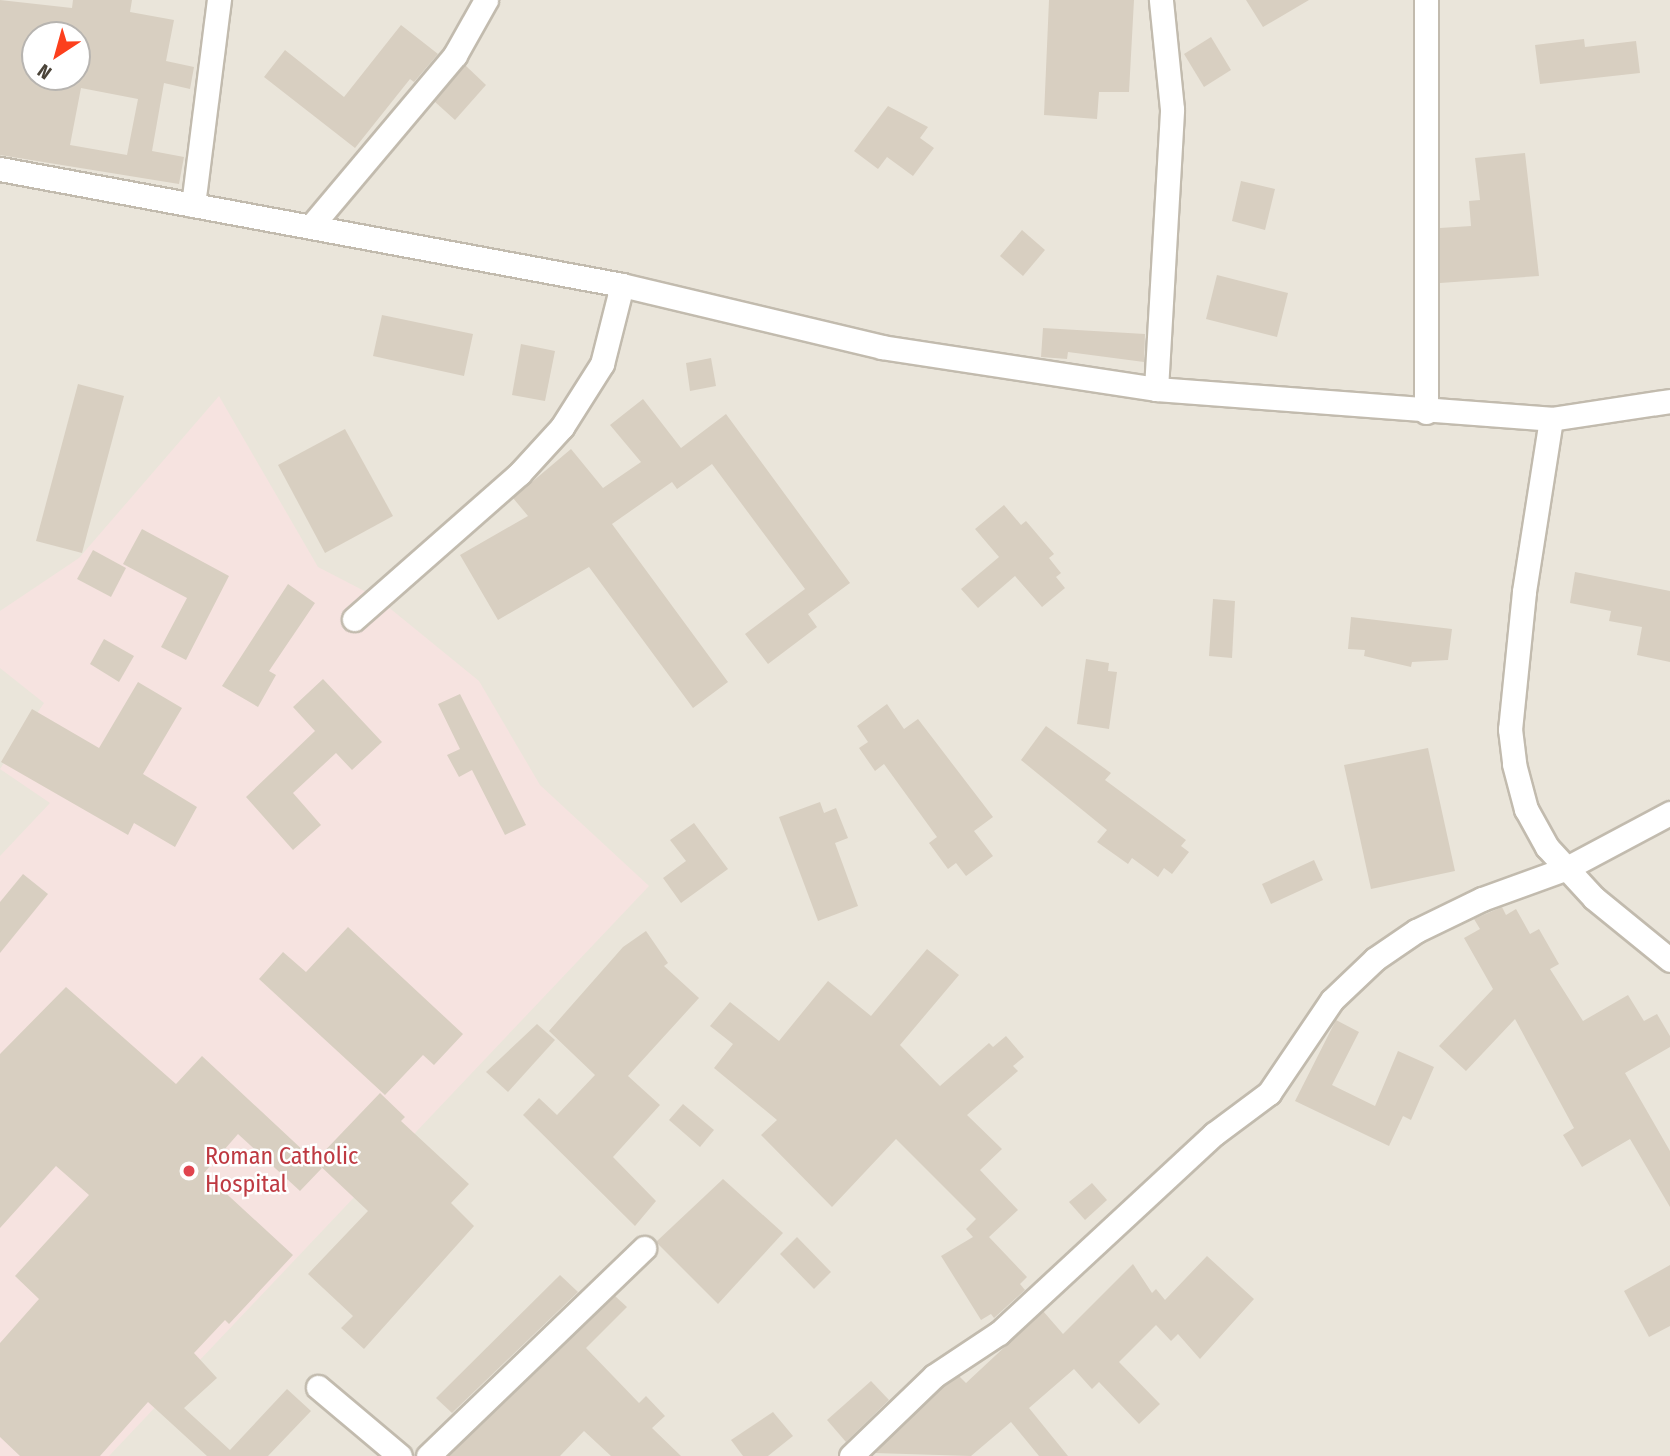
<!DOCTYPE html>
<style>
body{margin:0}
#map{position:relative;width:1670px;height:1456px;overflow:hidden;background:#f6f3ec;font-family:"Fira Sans Condensed",sans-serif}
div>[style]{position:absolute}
.residential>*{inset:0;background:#eae5da}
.medical>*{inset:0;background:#f6e3e0}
.building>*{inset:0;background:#d8cfc1}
.roads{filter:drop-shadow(2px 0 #c2bbae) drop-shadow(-2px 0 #c2bbae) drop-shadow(0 2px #c2bbae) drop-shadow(0 -2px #c2bbae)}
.minor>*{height:23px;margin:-11.5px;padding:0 11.5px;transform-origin:11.5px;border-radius:11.5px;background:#fff}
.dots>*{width:19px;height:19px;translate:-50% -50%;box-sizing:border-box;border:4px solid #fff;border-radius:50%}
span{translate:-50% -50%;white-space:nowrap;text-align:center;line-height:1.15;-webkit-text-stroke:5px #fff;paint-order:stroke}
.health-label{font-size:24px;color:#be3a42}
.left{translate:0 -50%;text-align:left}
.north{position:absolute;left:21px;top:21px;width:70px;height:70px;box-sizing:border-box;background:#fff;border:2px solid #b7b4b0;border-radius:50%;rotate:216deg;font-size:19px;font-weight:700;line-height:28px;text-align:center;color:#4b4439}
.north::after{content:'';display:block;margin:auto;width:24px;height:32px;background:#fc3f1d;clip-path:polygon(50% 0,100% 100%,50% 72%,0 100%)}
</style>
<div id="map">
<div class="residential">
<div style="clip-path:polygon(evenodd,0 0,1670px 0,1670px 1456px,0 1456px,0 0,35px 35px,77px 35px,77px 77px,35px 77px,35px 35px)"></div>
</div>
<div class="medical">
<div style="clip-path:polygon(219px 396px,318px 567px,376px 597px,479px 681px,540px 785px,649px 886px,109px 1456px,0 1456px,0 856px,50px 803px,0 769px,44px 703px,0 668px,0 611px,79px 558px)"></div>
</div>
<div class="building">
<div style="clip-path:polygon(evenodd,0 0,72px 8px,73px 0,132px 0,130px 12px,174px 20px,166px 61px,194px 67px,190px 89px,164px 83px,152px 151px,184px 157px,179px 184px,0 155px,0 0,35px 35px,77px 35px,77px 77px,35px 77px,35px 35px,0 0,81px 88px,138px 99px,127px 155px,70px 145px,81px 88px)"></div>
<div style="clip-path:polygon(1049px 0,1134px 0,1129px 92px,1099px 92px,1097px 119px,1044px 115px)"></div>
<div style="clip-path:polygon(1246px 0,1309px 0,1263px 27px)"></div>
<div style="clip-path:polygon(401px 25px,438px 54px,414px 82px,410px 79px,355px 148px,264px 77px,285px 50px,344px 97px)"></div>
<div style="clip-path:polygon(1211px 37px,1231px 70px,1204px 87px,1184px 54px)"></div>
<div style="clip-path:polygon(1584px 39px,1585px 47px,1636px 41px,1640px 73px,1540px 84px,1535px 45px)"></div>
<div style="clip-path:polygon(465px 65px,486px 85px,455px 120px,434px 101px)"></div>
<div style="clip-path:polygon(888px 106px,928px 127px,920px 138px,934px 148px,913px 176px,887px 157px,878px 169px,854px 151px)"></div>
<div style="clip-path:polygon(1525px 153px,1539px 276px,1440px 283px,1440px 228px,1471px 226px,1469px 201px,1480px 200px,1475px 158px)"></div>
<div style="clip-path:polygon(1241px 181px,1275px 189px,1265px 230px,1232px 221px)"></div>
<div style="clip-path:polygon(1022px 230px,1045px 250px,1023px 276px,1000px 256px)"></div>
<div style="clip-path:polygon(1217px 275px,1288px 293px,1277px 337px,1206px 319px)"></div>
<div style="clip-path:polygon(382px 315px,473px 334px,464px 376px,373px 356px)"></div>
<div style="clip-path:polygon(1043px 328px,1145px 334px,1144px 362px,1068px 352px,1067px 359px,1041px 357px)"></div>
<div style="clip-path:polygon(521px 344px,555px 351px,545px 401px,512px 395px)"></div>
<div style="clip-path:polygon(711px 358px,716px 386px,690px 391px,686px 363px)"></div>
<div style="clip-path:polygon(78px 384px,124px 396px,82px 553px,36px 541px)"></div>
<div style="clip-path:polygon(643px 399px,681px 448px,726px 414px,850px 583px,808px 614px,817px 627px,768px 664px,745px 634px,805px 589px,712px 464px,677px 489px,672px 482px,612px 524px,728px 682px,693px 708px,589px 567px,498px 620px,460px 555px,528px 516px,513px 498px,571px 449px,603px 488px,641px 462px,610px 425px)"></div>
<div style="clip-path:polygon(345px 429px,393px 516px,325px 553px,278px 465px)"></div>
<div style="clip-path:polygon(1004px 505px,1021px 525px,1026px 521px,1054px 554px,1049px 558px,1061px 573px,1056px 577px,1065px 588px,1042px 607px,1015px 576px,978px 608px,961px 589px,999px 557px,975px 529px)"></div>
<div style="clip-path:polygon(142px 529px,229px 576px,186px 660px,161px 647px,187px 598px,123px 564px)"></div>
<div style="clip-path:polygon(93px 550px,126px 568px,111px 597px,77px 579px)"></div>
<div style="clip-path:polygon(1575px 572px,1670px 591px,1670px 662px,1637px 655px,1642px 627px,1609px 621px,1611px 611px,1570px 603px)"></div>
<div style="clip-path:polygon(288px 584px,315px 603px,269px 671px,276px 675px,258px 707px,222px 686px)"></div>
<div style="clip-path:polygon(1213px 599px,1235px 601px,1232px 658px,1209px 656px)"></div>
<div style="clip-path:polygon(1351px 617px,1452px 629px,1448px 660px,1412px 662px,1411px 667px,1364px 656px,1365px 650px,1348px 649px)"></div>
<div style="clip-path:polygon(104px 639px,134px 656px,119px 682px,90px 664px)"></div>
<div style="clip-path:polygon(1086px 659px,1109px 663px,1108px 671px,1117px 672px,1109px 729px,1077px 724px)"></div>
<div style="clip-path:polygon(323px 679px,382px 742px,352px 770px,336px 753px,293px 793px,321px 825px,293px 850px,246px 797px,315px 731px,293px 707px)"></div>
<div style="clip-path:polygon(138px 682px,182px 708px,143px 774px,197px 807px,175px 847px,134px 823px,128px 835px,1px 762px,32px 709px,99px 748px)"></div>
<div style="clip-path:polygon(460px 694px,526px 825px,505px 835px,472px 770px,459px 777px,447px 755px,460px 749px,438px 704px)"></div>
<div style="clip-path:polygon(887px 704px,904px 729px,918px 719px,993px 817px,974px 831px,993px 856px,966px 876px,956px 863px,948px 869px,929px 843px,937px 837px,884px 764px,875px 771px,859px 748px,868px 742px,857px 726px)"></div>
<div style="clip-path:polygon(1046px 726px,1111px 773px,1105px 780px,1186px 840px,1181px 846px,1189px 852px,1172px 874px,1164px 868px,1158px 877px,1132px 858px,1128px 864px,1097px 842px,1107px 830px,1021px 760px)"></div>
<div style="clip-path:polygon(1428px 748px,1455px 871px,1371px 889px,1344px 765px)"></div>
<div style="clip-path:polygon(820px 802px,824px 813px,836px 808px,848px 838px,835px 843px,858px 906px,818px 921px,779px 817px)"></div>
<div style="clip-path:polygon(694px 823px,728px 869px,681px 903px,663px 878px,686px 861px,670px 840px)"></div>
<div style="clip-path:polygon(1314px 860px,1323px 880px,1271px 904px,1262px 884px)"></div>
<div style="clip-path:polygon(23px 874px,48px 894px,0 953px,0 902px)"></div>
<div style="clip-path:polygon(1502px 907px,1506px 915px,1516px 909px,1530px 934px,1539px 929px,1559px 964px,1550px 969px,1583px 1021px,1628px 995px,1644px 1021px,1657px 1014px,1670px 1036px,1670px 1047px,1625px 1073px,1670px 1151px,1670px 1207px,1630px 1139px,1582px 1167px,1563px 1135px,1574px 1128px,1515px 1019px,1466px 1071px,1439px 1046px,1493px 989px,1464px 938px,1480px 929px,1474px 919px)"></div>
<div style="clip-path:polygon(348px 927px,463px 1034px,434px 1065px,423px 1055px,385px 1095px,259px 979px,283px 952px,306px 972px)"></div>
<div style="clip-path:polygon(646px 931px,668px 963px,664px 966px,699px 998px,628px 1076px,660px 1105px,613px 1157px,656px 1201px,635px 1226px,523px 1115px,539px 1098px,557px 1115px,595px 1075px,549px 1031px,623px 947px)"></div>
<div style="clip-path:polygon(927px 949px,959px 975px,900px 1045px,940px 1086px,989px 1043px,993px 1047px,1006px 1036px,1024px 1057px,1013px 1066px,1018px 1071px,967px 1115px,1002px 1149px,980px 1170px,1018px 1210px,989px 1237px,1027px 1277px,1020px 1284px,1025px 1290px,994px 1318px,991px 1314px,981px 1320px,941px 1256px,973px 1237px,966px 1229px,976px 1219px,896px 1139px,832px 1207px,761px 1135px,777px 1120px,714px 1068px,733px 1044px,710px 1026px,730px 1002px,779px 1041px,828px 981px,871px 1016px)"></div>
<div style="clip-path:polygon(66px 987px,176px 1084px,202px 1056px,322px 1168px,300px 1191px,238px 1134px,204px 1173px,293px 1255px,229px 1324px,225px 1320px,194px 1353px,217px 1378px,184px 1408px,230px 1450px,287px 1389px,311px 1411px,268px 1456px,207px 1456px,148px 1402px,100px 1456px,20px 1456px,0 1437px,0 1343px,39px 1299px,15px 1276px,89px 1195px,56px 1166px,0 1228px,0 1054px)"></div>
<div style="clip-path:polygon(1336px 1020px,1359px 1032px,1332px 1085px,1375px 1106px,1398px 1051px,1434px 1067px,1411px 1120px,1403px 1116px,1389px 1146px,1295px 1101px)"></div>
<div style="clip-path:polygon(537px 1024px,555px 1040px,508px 1092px,486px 1072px)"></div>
<div style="clip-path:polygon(380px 1093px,405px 1117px,401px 1121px,469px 1184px,451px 1203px,474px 1226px,364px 1349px,341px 1328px,353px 1316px,308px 1274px,368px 1211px,315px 1161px)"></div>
<div style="clip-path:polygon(683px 1104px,714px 1130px,700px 1147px,669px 1120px)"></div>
<div style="clip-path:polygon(723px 1179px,783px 1233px,718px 1304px,656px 1242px)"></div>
<div style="clip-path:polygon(1092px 1183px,1107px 1200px,1085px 1220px,1069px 1202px)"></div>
<div style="clip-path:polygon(797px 1237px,831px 1272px,814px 1289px,780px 1254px)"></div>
<div style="clip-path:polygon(1207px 1256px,1254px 1299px,1200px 1359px,1178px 1334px,1171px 1341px,1156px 1325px,1119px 1362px,1160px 1404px,1139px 1424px,1099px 1382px,1092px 1389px,1074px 1369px,1029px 1408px,1068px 1456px,1039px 1456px,1011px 1422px,971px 1456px,874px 1453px,943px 1387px,959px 1376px,966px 1383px,1043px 1311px,1063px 1334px,1133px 1264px,1152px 1293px,1156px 1289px,1165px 1300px)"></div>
<div style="clip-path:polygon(1670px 1265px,1670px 1326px,1649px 1337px,1624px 1291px)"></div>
<div style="clip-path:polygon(560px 1275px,578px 1292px,452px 1413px,436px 1398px)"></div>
<div style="clip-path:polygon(615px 1296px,627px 1307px,586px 1348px,639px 1403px,646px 1396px,665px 1416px,652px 1428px,681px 1456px,611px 1456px,584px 1431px,560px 1456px,448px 1456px)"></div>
<div style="clip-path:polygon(871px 1381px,889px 1400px,846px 1442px,827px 1420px)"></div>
<div style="clip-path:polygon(773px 1412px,793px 1436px,768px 1456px,743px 1456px,731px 1440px)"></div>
</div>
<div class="roads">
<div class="minor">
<div style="left:1426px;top:0;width:412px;rotate:90deg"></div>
<div style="left:0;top:169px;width:633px;rotate:10.56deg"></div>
<div style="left:622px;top:285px;width:267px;rotate:13.4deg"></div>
<div style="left:882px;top:347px;width:277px;rotate:8.7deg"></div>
<div style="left:1156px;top:389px;width:396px;rotate:4.3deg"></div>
<div style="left:1551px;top:419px;width:120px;rotate:-8.6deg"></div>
<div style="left:193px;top:205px;width:207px;rotate:-82.8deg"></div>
<div style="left:312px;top:225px;width:222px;rotate:-49.9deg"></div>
<div style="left:455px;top:55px;width:63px;rotate:-60.6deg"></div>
<div style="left:1156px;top:389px;width:280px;rotate:-86.7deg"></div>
<div style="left:1172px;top:109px;width:110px;rotate:-95.8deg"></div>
<div style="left:1551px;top:419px;width:175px;rotate:98.9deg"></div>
<div style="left:1524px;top:592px;width:138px;rotate:95.8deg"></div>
<div style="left:1510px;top:729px;width:35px;rotate:83deg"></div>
<div style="left:1514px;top:764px;width:47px;rotate:75.1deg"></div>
<div style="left:1526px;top:809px;width:43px;rotate:61.1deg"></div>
<div style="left:1547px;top:847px;width:69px;rotate:47.3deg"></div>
<div style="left:1594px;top:898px;width:98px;rotate:39.2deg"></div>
<div style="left:354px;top:619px;width:220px;rotate:-41.3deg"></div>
<div style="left:519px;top:474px;width:64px;rotate:-47.5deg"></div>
<div style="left:562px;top:427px;width:75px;rotate:-57.6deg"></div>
<div style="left:602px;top:364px;width:81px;rotate:-75.8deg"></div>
<div style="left:318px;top:1387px;width:107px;rotate:40.1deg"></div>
<div style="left:428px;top:1456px;width:300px;rotate:-43.9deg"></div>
<div style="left:851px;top:1456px;width:115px;rotate:-43.9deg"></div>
<div style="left:934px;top:1376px;width:78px;rotate:-33.5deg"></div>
<div style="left:999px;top:1333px;width:293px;rotate:-42.8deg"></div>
<div style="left:1214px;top:1134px;width:69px;rotate:-36.7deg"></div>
<div style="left:1269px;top:1093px;width:112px;rotate:-55.9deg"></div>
<div style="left:1332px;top:1000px;width:59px;rotate:-43.6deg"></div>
<div style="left:1375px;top:959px;width:50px;rotate:-34.3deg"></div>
<div style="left:1416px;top:931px;width:73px;rotate:-25.9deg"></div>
<div style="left:1482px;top:899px;width:88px;rotate:-19.9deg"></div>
<div style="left:1565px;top:869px;width:119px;rotate:-28.1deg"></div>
</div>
</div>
<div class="dots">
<div style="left:189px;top:1171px;background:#e0444e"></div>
</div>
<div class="health-label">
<span class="left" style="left:205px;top:1171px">Roman Catholic<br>Hospital</span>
</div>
<div class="north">N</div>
</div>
